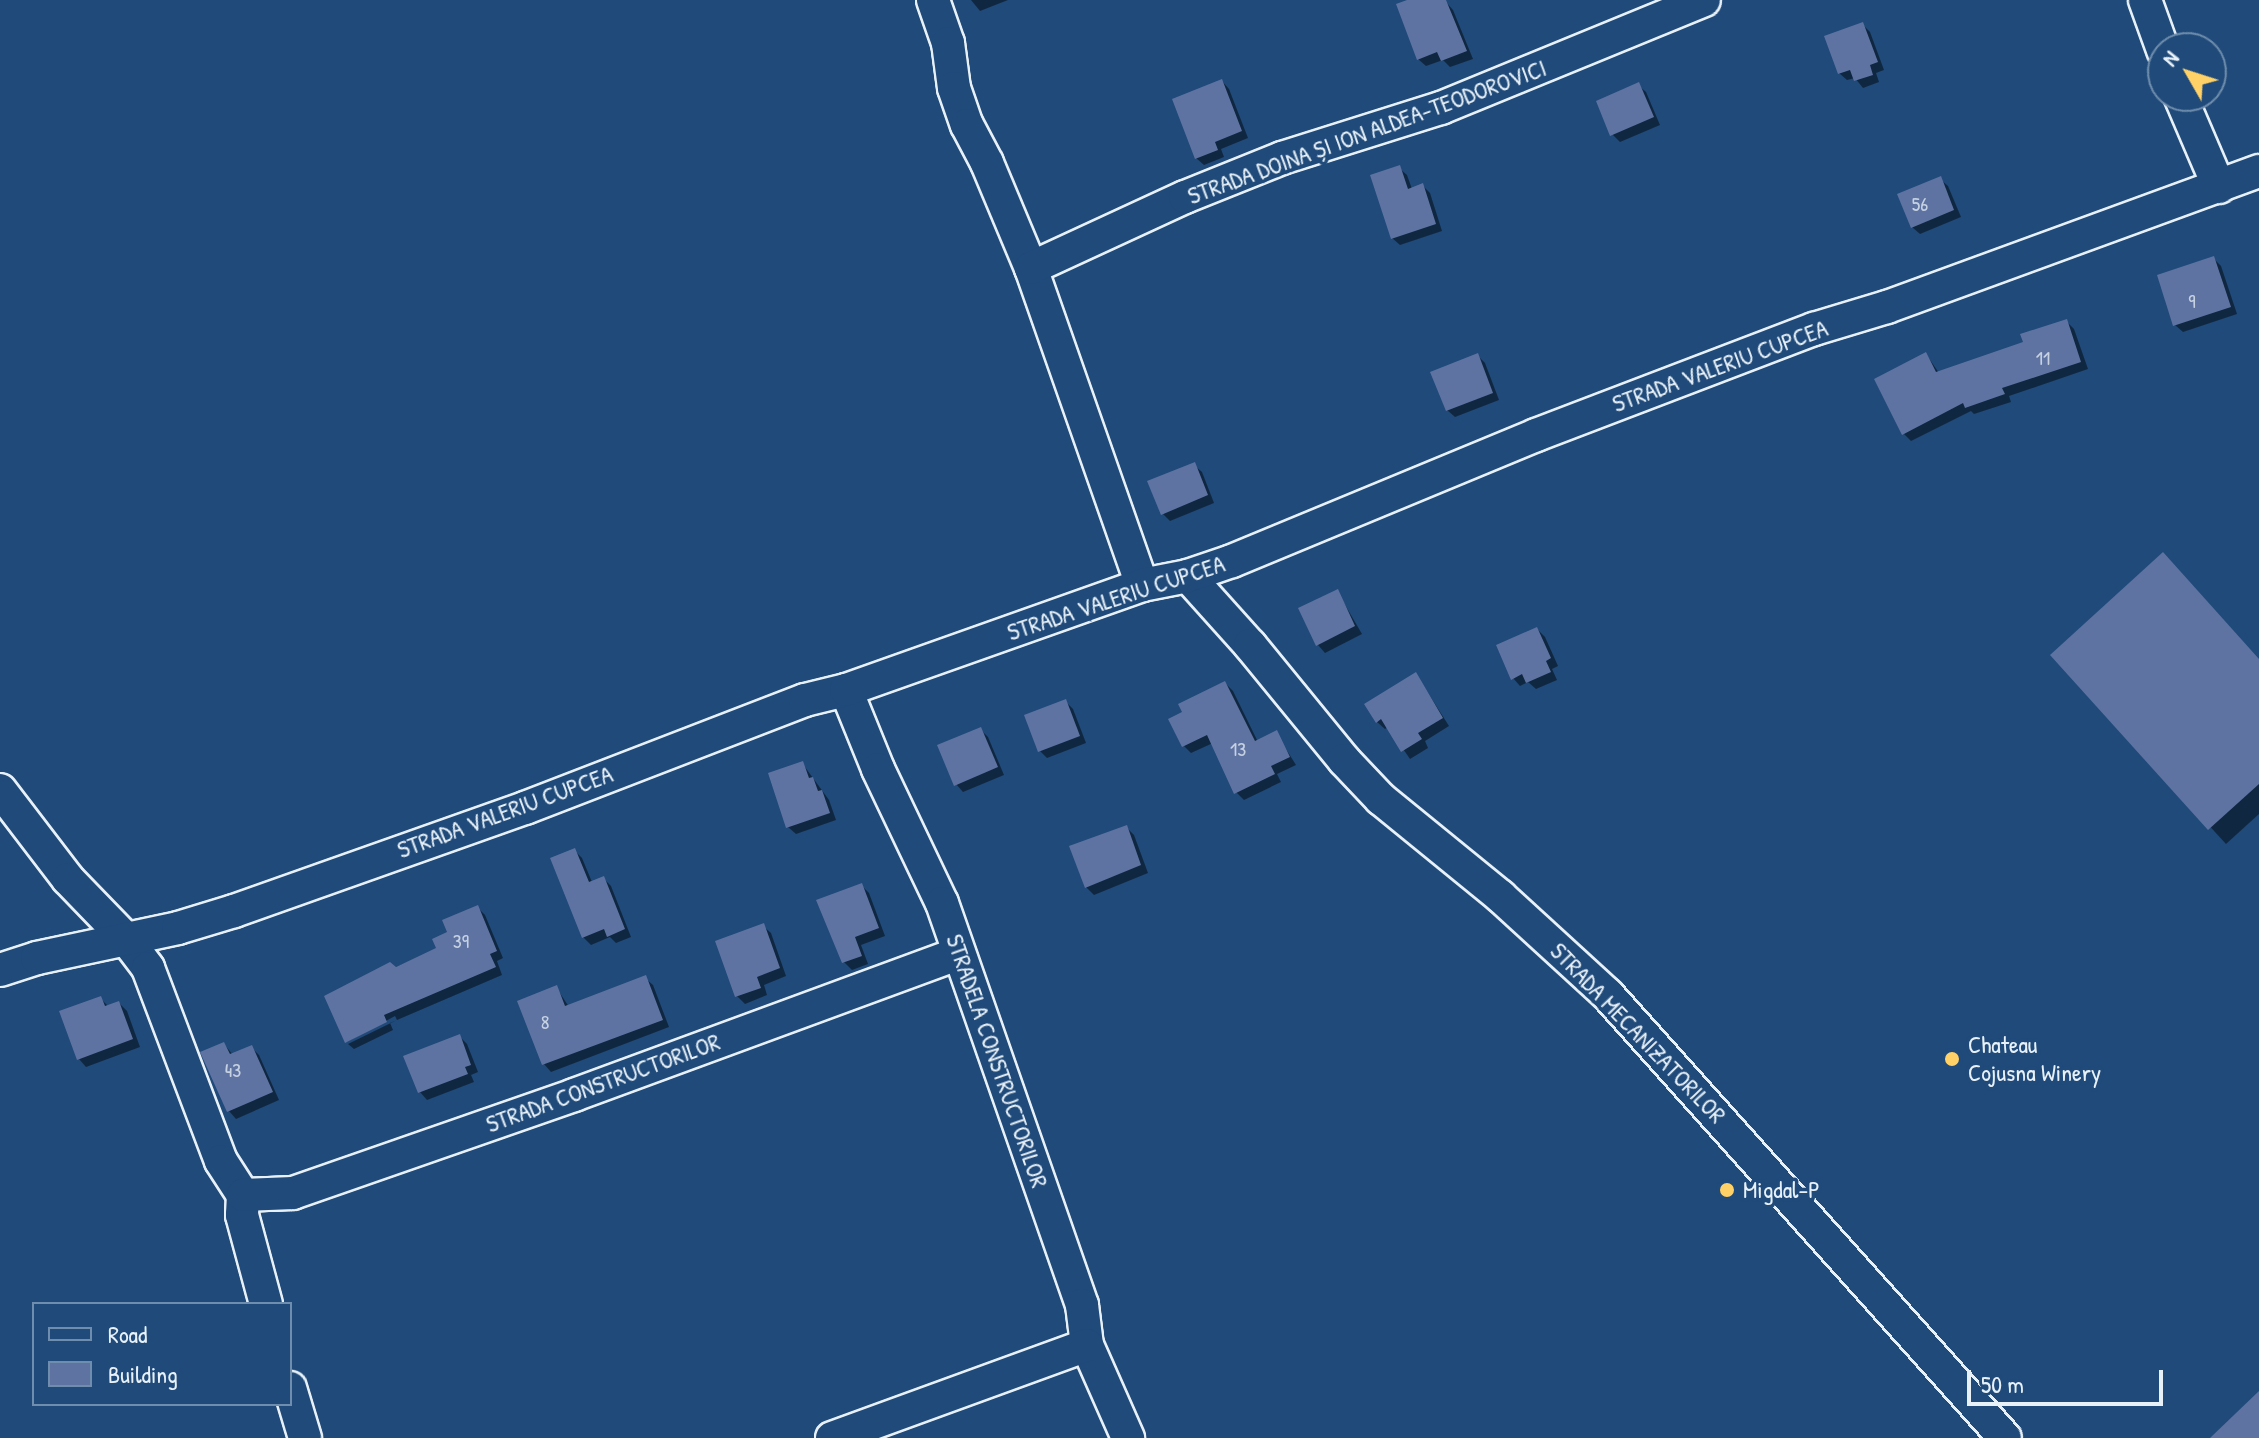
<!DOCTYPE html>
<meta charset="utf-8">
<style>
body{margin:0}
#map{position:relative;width:2259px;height:1438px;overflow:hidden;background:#1f4a7a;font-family:"Patrick Hand",sans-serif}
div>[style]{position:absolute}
.shadow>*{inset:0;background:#0007}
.building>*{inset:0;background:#5f73a2}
.roads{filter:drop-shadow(2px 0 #e8f1f8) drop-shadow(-2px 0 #e8f1f8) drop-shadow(0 2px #e8f1f8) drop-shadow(0 -2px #e8f1f8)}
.minor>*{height:32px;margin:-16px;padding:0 16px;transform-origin:16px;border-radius:16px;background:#1f4a7a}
.dots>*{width:22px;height:22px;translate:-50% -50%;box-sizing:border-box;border:4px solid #1f4a7a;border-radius:50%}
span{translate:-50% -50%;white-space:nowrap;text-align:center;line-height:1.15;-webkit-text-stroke:7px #1f4a7a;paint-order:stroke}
.number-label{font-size:20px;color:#c6d2e2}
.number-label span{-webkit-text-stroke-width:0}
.street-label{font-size:24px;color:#e8f1f8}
.poi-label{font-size:24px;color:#e8f1f8}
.left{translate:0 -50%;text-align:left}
.legend{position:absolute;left:32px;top:1302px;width:260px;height:104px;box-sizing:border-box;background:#1f4a7a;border:2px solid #6f8dac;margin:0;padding:10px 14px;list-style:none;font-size:24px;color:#e8f1f8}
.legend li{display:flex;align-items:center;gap:16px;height:40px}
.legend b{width:40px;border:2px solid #6f8dac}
.north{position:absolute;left:2147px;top:32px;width:80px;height:80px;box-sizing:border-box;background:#1f4a7a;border:2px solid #6f8dac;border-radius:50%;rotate:309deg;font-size:22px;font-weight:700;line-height:32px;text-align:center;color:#e8f1f8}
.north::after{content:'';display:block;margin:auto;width:28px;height:36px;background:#ffd166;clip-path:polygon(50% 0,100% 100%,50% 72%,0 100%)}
.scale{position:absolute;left:1967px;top:1370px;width:196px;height:36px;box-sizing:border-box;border:4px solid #e8f1f8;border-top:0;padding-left:10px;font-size:24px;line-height:28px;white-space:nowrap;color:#e8f1f8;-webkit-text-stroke:6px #1f4a7a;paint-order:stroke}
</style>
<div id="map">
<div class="shadow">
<div style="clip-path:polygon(971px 0,1008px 0,980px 11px)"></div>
<div style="clip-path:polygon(1413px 0,1446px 2px,1453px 10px,1473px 59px,1450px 67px,1443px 60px,1426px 66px,1418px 59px)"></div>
<div style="clip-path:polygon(1862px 24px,1870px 32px,1884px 70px,1876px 73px,1879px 82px,1863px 88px,1855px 78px,1847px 80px,1839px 73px)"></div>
<div style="clip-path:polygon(1222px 81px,1229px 89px,1248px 138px,1221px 149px,1224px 157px,1204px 165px,1196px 158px)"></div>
<div style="clip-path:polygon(1638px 85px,1646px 92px,1660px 125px,1620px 142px,1612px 134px)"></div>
<div style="clip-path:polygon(1399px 168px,1407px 175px,1412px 189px,1422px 185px,1430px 193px,1442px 231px,1400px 245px,1392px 238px)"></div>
<div style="clip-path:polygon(1940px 179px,1948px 186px,1961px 217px,1920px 234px,1912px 227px)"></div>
<div style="clip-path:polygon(2213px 258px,2221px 266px,2237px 314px,2183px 332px,2175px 325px)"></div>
<div style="clip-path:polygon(2066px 321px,2074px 329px,2088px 369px,2009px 396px,2011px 402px,1974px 414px,1971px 411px,1911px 441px,1904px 434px,1926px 354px,1939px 373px,2026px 344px)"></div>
<div style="clip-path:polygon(1478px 356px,1485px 363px,1499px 400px,1455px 417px,1447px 410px)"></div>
<div style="clip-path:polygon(1194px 465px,1202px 472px,1214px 503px,1170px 521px,1163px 514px)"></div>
<div style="clip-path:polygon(1337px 591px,1362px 634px,1325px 653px,1318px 645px,1301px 609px)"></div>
<div style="clip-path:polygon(1537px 629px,1545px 637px,1558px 666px,1552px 669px,1557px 680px,1536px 689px,1528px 682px,1520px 686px,1513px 678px)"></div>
<div style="clip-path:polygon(2053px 655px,2259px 660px,2259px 814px,2226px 844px)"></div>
<div style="clip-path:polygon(1416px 674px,1449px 726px,1425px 741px,1428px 748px,1410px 759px,1388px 727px,1385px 729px,1377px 722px)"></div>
<div style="clip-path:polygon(1225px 683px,1233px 691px,1258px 742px,1276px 733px,1296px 765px,1277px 774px,1281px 782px,1244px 800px,1236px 792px,1213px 743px,1191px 753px,1184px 746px)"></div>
<div style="clip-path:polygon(1065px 701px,1073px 709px,1086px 743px,1047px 758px,1040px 751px)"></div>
<div style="clip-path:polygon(980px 729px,988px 737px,1004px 775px,963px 792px,956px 784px)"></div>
<div style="clip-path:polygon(802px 763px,829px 800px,836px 820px,796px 834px,788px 827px)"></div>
<div style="clip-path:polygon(1127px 828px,1134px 835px,1148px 873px,1094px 895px,1086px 887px)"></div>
<div style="clip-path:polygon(574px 850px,582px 858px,592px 882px,603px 878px,611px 886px,631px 937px,616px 943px,610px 937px,591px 945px,583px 937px)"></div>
<div style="clip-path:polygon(861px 885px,869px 893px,885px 936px,861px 945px,868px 964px,852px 970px,844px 962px)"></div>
<div style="clip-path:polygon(477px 907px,485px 915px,503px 958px,497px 961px,502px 975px,390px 1023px,393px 1030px,354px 1049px,348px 1044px,397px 1020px,395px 1016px,347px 1042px,326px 997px,438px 949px)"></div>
<div style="clip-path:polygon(763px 926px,771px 933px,786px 976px,764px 985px,767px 995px,745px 1004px,737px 996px)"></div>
<div style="clip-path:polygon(645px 978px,653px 985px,669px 1027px,551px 1072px,544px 1064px,556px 987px,569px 1007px)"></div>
<div style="clip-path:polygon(100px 998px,109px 1007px,119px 1003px,127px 1011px,140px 1047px,86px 1067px,79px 1059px)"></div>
<div style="clip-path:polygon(459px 1036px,467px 1044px,478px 1072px,471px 1075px,474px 1082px,427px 1100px,420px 1092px)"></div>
<div style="clip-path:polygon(224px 1044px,233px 1055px,251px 1047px,259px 1055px,279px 1100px,236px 1119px,229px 1111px,203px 1053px)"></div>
</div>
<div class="building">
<div style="clip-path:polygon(1407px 0,1446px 0,1467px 51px,1441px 61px,1437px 52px,1417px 60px,1396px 4px)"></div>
<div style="clip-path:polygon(1863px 22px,1878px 62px,1870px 65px,1873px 75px,1854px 81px,1850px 70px,1838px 74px,1824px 36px)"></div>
<div style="clip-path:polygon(1222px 79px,1242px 131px,1215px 142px,1218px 150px,1195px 159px,1172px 99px)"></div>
<div style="clip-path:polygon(1639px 82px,1654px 117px,1610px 136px,1596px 101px)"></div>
<div style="clip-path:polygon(1400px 165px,1408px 189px,1423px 183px,1436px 224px,1391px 239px,1370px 175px)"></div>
<div style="clip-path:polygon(1941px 176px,1954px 210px,1911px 228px,1897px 194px)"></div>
<div style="clip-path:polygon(2214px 256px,2231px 307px,2173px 326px,2157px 275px)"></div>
<div style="clip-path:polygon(2067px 319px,2081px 362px,2002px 388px,2005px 394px,1965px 408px,1963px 403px,1902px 435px,1874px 379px,1926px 352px,1936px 372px,2023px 342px,2020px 334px)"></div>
<div style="clip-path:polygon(1478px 353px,1493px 393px,1446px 411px,1430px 372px)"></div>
<div style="clip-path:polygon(1195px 462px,1208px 495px,1161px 515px,1147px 481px)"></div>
<div style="clip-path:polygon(2163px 552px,2259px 659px,2259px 784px,2208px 830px,2050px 655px)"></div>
<div style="clip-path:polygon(1338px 589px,1355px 626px,1316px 646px,1298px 608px)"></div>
<div style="clip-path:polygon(1537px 627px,1551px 658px,1546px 661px,1551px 672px,1526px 683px,1522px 674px,1511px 680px,1496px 645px)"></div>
<div style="clip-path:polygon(1416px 672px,1443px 718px,1418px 733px,1422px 739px,1401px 752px,1381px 719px,1376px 723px,1364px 704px)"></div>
<div style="clip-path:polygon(1225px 681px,1255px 741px,1277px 730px,1290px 757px,1271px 766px,1275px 774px,1234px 794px,1207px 735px,1182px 747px,1168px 719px,1182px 712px,1178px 704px)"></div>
<div style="clip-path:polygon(1066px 699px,1080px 736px,1038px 752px,1024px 715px)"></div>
<div style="clip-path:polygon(981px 727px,998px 767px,954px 786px,937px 745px)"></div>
<div style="clip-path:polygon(803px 761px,809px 778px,813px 777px,818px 791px,822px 790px,830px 813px,786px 828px,768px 773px)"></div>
<div style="clip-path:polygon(1127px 825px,1141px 865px,1085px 888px,1069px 846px)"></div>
<div style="clip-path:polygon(575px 848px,589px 882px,604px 876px,625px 929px,607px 937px,604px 929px,582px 938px,550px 858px)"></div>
<div style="clip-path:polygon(862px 883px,879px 928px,855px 937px,862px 956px,842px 963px,816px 900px)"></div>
<div style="clip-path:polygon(478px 905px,497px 951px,490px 954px,496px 967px,384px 1015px,387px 1022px,345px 1043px,324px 996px,390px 962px,396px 967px,436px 948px,432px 939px,447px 932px,442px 920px)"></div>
<div style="clip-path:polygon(764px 923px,780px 968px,757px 977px,761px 988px,735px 997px,715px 941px)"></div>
<div style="clip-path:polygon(646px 975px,663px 1020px,542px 1065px,517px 1001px,557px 985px,565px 1006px)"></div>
<div style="clip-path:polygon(101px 996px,105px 1006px,119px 1001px,133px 1039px,77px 1060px,59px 1011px)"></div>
<div style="clip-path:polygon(460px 1034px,471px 1065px,465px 1067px,468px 1074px,418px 1093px,403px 1056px)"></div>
<div style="clip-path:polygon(224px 1042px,230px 1054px,252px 1045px,273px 1092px,227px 1112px,200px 1052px)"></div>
<div style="clip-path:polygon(2259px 1391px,2259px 1438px,2210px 1438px)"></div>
</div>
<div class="roads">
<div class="minor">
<div style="left:933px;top:0;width:46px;rotate:70.8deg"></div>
<div style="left:948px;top:43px;width:45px;rotate:82.4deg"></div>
<div style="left:954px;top:88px;width:39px;rotate:71deg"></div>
<div style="left:967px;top:125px;width:43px;rotate:62.2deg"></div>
<div style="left:987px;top:163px;width:114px;rotate:67.3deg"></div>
<div style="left:1031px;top:268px;width:336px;rotate:70.7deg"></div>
<div style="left:2145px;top:0;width:53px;rotate:70.2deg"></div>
<div style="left:2180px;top:96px;width:99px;rotate:66.8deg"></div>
<div style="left:1031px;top:268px;width:170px;rotate:-24.8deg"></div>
<div style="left:1185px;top:197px;width:105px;rotate:-21.9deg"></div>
<div style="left:1282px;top:158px;width:167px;rotate:-17.5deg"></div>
<div style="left:1441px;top:108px;width:284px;rotate:-22.3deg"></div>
<div style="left:1188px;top:576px;width:93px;rotate:48.1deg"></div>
<div style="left:1250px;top:645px;width:149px;rotate:50.7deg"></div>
<div style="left:1344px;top:760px;width:54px;rotate:46.5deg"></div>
<div style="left:1381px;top:799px;width:154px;rotate:39.2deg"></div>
<div style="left:1500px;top:896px;width:145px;rotate:42.5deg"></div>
<div style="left:1607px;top:994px;width:596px;rotate:48.13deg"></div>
<div style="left:846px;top:690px;width:85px;rotate:67.9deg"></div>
<div style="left:878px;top:769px;width:148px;rotate:64.5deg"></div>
<div style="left:942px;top:903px;width:426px;rotate:70.8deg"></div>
<div style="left:1082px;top:1305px;width:40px;rotate:82.9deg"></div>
<div style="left:1087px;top:1345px;width:102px;rotate:66.2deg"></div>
<div style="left:0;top:790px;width:112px;rotate:52.6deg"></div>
<div style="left:68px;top:879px;width:85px;rotate:46deg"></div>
<div style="left:127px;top:940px;width:35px;rotate:53deg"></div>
<div style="left:148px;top:968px;width:206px;rotate:69.3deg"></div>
<div style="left:221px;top:1161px;width:40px;rotate:57.1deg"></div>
<div style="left:243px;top:1195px;width:20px;rotate:93deg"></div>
<div style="left:242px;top:1215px;width:92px;rotate:74.9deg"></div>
<div style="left:0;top:970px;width:39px;rotate:-18deg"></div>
<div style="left:37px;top:958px;width:144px;rotate:-12deg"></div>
<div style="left:178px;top:928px;width:59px;rotate:-16.9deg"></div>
<div style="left:234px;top:911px;width:309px;rotate:-19.5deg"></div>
<div style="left:525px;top:808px;width:300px;rotate:-21.1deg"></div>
<div style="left:805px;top:700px;width:42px;rotate:-13.7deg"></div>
<div style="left:846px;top:690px;width:314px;rotate:-19.5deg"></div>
<div style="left:1142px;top:585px;width:47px;rotate:-11.1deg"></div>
<div style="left:1188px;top:576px;width:46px;rotate:-18.8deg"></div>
<div style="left:1232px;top:561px;width:329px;rotate:-22.5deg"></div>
<div style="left:1536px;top:435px;width:298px;rotate:-20.9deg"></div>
<div style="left:1814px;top:329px;width:76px;rotate:-16.8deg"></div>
<div style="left:1887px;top:307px;width:396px;rotate:-20.1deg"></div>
<div style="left:243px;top:1195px;width:50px;rotate:-2.3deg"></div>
<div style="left:293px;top:1193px;width:298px;rotate:-19.2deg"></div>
<div style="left:574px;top:1095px;width:409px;rotate:-20.2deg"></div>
<div style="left:290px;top:1388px;width:52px;rotate:73.3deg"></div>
<div style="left:832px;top:1438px;width:271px;rotate:-20deg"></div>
</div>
</div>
<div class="dots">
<div style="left:1952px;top:1059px;background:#ffd166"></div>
<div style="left:1727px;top:1190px;background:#ffd166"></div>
</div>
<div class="number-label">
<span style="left:1920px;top:203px">56</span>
<span style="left:2192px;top:300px">9</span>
<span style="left:2043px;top:357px">11</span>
<span style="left:1238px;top:748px">13</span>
<span style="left:461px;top:940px">39</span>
<span style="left:545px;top:1021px">8</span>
<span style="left:233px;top:1069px">43</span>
</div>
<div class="street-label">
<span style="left:1367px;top:132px;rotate:-20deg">STRADA DOINA ȘI ION ALDEA-TEODOROVICI</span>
<span style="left:1720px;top:366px;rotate:-20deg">STRADA VALERIU CUPCEA</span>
<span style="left:1116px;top:598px;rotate:-18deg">STRADA VALERIU CUPCEA</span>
<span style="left:505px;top:812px;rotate:-20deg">STRADA VALERIU CUPCEA</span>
<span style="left:1638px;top:1033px;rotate:46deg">STRADA MECANIZATORILOR</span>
<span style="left:997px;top:1061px;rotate:71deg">STRADELA CONSTRUCTORILOR</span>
<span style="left:603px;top:1083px;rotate:-20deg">STRADA CONSTRUCTORILOR</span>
</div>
<div class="poi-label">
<span class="left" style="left:1968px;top:1059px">Chateau<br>Cojusna Winery</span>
<span class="left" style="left:1743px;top:1190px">Migdal-P</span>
</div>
<ul class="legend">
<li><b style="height:10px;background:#1f4a7a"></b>Road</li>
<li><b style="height:22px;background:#5f73a2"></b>Building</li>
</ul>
<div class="north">N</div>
<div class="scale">50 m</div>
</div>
